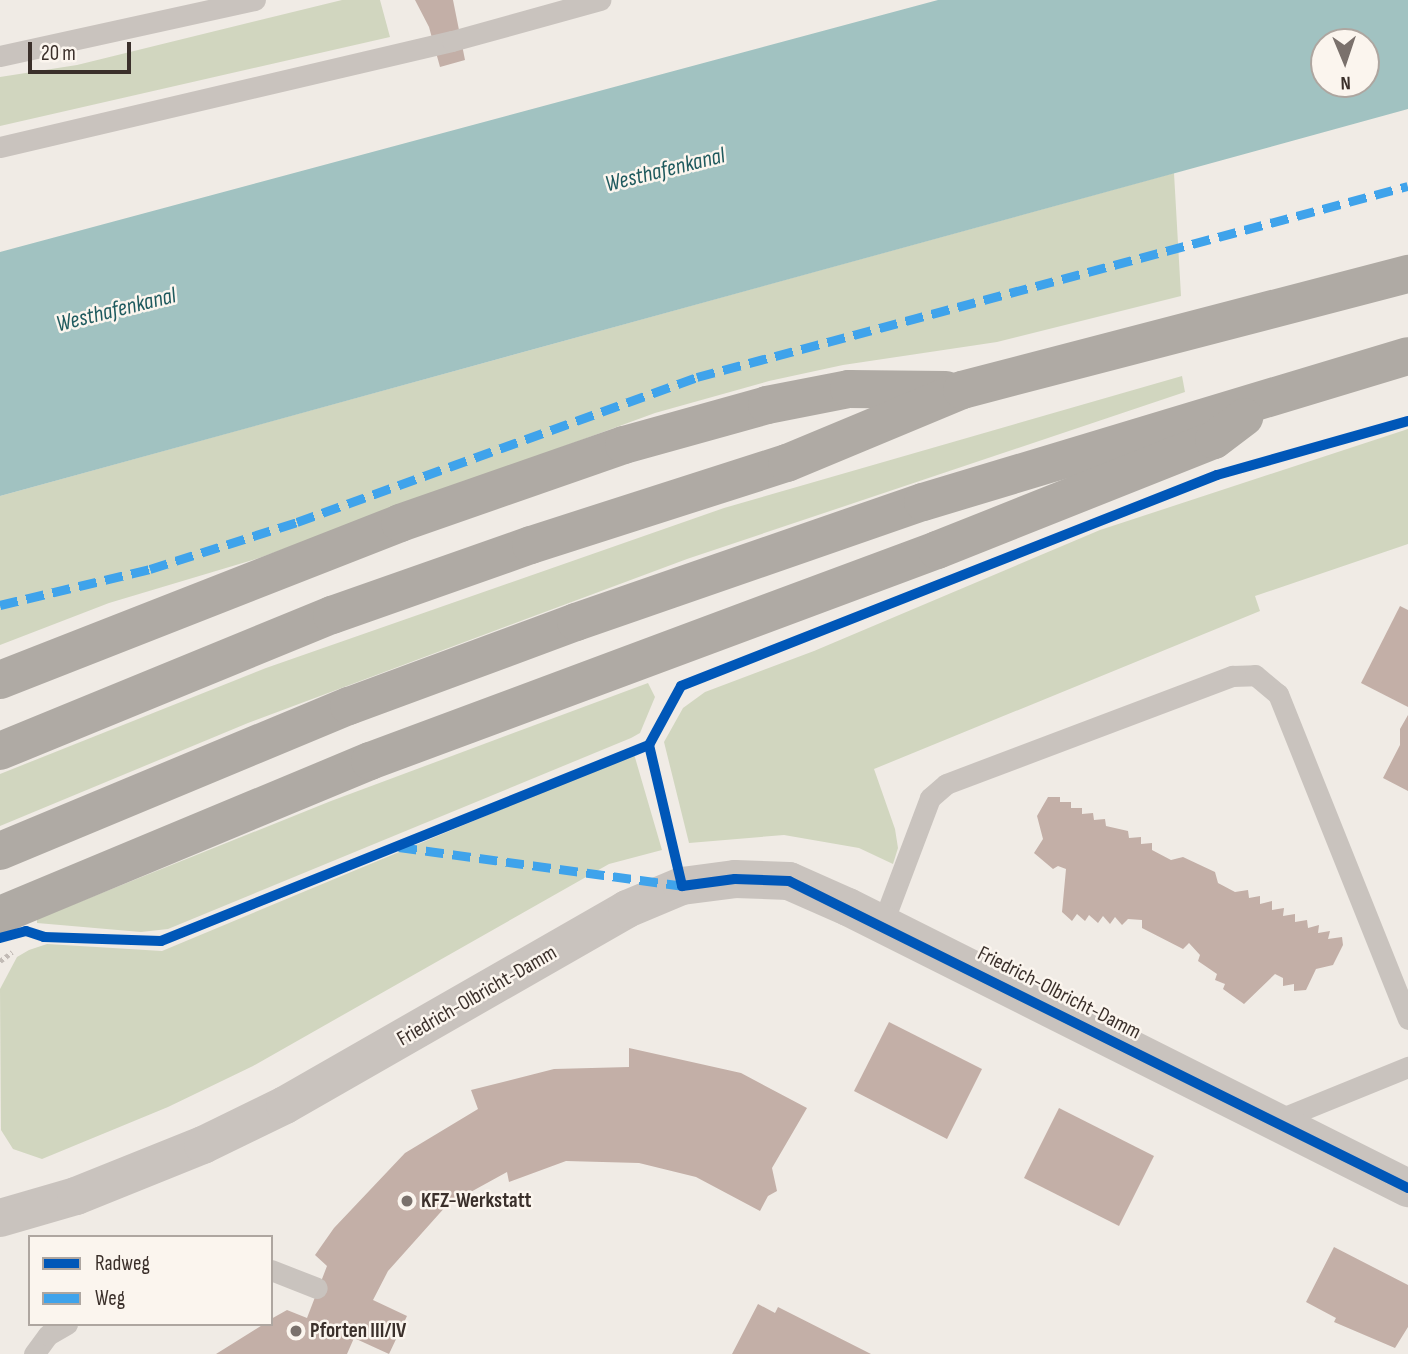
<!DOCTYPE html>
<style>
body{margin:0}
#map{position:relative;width:1408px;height:1354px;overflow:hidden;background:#f0ebe5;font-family:"Sofia Sans Condensed",sans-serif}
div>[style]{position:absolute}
.green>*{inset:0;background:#d1d6bf}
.water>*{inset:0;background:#a1c2c1}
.building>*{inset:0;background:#c3afa7}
.path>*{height:4.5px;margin-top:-2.25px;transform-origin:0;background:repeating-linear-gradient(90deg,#c2bbb6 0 3.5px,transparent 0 7px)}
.service>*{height:21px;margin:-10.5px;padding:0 10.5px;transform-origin:10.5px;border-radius:10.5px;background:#c9c3be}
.tertiary>*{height:38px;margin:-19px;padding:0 19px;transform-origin:19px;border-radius:19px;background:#c9c3be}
.motorway>*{height:38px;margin:-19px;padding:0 19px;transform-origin:19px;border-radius:19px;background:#afaaa4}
.quiet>*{height:9px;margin-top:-4.5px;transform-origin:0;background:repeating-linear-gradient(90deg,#3fa3eb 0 18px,transparent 0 27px)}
.cycleway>*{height:10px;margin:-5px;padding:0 5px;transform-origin:5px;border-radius:5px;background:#0057b8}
.dots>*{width:19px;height:19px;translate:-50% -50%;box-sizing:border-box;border:4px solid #fbf5ee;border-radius:50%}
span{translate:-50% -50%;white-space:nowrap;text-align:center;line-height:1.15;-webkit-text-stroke:5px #fbf5ee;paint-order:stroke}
.street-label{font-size:21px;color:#3b302b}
.poi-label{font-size:21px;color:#3b302b;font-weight:700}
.left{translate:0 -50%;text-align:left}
.water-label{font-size:23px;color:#1f5a5e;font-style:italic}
.legend{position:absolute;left:28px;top:1235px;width:245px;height:91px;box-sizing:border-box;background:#fbf5ee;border:2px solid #aea6a0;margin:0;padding:9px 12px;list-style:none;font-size:21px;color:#3b302b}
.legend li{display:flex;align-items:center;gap:14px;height:35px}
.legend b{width:35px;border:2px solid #aea6a0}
.north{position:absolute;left:1310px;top:28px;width:70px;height:70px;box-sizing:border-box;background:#fbf5ee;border:2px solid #aea6a0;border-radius:50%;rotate:178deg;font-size:19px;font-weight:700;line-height:28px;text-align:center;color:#3b302b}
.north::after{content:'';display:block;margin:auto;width:24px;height:32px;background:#7a716c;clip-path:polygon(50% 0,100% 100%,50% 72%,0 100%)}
.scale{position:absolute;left:28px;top:42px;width:103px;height:32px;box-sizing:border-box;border:4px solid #3b302b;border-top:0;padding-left:9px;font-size:21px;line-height:24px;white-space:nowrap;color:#3b302b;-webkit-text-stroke:5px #fbf5ee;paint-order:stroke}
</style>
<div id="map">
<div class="green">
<div style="clip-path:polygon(342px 0,380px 0,390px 37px,0 126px,0 77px,77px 65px)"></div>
<div style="clip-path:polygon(1174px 173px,1181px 296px,997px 342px,843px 365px,769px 381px,655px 413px,259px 558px,109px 603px,0 645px,0 496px)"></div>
<div style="clip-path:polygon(1182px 376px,1185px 392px,687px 559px,248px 723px,0 826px,0 774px,266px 668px,724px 508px)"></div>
<div style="clip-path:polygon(1408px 429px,1408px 544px,1255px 596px,1260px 611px,874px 769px,895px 829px,898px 848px,893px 864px,859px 848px,784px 835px,689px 843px,664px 742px,683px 708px,705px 692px,814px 651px,1100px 530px)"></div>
<div style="clip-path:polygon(648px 683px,655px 697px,640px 733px,631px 738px,168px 929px,141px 932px,37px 923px,37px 919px,331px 801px)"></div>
<div style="clip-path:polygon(634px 754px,662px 850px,609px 864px,253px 1066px,168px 1107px,42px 1159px,13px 1149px,1px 1130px,0 989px,17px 957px,29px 950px,47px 944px,162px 951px)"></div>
</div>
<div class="water">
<div style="clip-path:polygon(evenodd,938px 0,1408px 0,1408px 109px,0 496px,0 252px,938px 0,1324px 42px,1366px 42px,1366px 84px,1324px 84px,1324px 42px)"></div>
</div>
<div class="building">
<div style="clip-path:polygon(415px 0,453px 0,465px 60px,440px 67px,429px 27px)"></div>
<div style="clip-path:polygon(1400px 606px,1408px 610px,1408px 707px,1361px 683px)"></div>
<div style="clip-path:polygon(1408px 715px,1408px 791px,1383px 778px,1400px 745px,1400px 729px)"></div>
<div style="clip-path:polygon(1048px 797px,1060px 797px,1060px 802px,1071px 802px,1071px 808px,1082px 808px,1082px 814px,1093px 813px,1094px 820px,1105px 819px,1106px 826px,1128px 831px,1129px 838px,1141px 837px,1141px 844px,1152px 843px,1152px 850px,1171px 860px,1183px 857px,1215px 872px,1218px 883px,1235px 892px,1248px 890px,1249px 898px,1260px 896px,1260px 904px,1272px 901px,1272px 910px,1284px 908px,1283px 916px,1295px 914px,1295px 922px,1307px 920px,1308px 928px,1319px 925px,1318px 933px,1330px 931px,1328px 939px,1342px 937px,1343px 945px,1333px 965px,1316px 969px,1306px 990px,1294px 991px,1294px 984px,1283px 986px,1283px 978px,1275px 974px,1244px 1004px,1223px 989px,1225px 984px,1215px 980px,1217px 974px,1198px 961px,1200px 955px,1189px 943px,1183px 949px,1142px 928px,1142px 920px,1128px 919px,1122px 925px,1115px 917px,1110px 924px,1103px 916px,1098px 923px,1089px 915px,1085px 921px,1077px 914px,1072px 921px,1062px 912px,1066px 869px,1058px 866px,1053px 869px,1034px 853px,1043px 839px,1037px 816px)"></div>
<div style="clip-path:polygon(889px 1022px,982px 1069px,947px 1139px,854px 1091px)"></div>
<div style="clip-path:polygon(629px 1048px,741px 1073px,807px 1108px,772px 1168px,777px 1191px,768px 1196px,760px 1211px,696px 1177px,639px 1163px,566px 1161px,509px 1182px,507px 1172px,447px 1205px,388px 1271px,373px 1300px,407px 1316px,389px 1354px,354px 1338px,347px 1354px,216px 1354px,264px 1324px,271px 1324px,271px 1319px,287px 1310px,307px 1318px,327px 1266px,315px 1255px,334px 1228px,405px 1153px,478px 1109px,471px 1090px,554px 1069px,629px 1067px)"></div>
<div style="clip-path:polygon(1059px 1108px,1154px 1156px,1119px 1226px,1024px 1178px)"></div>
<div style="clip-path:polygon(1334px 1247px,1408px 1285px,1408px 1327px,1395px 1348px,1334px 1322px,1336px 1318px,1306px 1302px)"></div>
<div style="clip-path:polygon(758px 1304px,775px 1313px,778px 1307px,871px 1354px,732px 1354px)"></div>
</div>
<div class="path">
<div style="left:0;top:961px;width:15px;rotate:-37deg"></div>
</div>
<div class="service">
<div style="left:0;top:56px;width:261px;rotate:-12.4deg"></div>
<div style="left:0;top:147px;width:464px;rotate:-13.2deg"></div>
<div style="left:452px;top:41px;width:154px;rotate:-15.5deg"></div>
<div style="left:882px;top:925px;width:136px;rotate:-69.3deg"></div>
<div style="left:930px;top:798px;width:21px;rotate:-41deg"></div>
<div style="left:946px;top:784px;width:306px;rotate:-20.7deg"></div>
<div style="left:1232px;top:676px;width:23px;rotate:-2deg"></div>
<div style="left:1255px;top:675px;width:30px;rotate:40deg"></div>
<div style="left:1278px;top:694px;width:350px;rotate:68.2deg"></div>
<div style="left:1275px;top:1121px;width:144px;rotate:-22.1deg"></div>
<div style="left:271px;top:1270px;width:49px;rotate:21.4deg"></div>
<div style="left:34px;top:1354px;width:24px;rotate:-54deg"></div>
<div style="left:48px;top:1335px;width:22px;rotate:-30deg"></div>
</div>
<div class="tertiary">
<div style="left:0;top:1218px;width:79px;rotate:-16.1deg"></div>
<div style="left:76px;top:1196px;width:137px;rotate:-21.9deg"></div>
<div style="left:203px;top:1145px;width:91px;rotate:-26deg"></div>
<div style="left:285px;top:1105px;width:394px;rotate:-29.8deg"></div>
<div style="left:627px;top:909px;width:60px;rotate:-22.7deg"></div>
<div style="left:682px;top:886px;width:53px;rotate:-7.5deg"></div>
<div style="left:735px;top:879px;width:54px;rotate:2.1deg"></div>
<div style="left:789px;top:881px;width:64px;rotate:23.8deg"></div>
<div style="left:848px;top:907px;width:627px;rotate:26.65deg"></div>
</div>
<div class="motorway">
<div style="left:0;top:680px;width:430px;rotate:-21.4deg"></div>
<div style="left:400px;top:523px;width:237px;rotate:-19.2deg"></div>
<div style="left:624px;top:445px;width:148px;rotate:-15.6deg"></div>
<div style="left:767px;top:405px;width:84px;rotate:-11deg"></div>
<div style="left:849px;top:389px;width:97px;rotate:0.6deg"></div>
<div style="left:0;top:751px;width:359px;rotate:-22.3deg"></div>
<div style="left:332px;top:615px;width:211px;rotate:-19.4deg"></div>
<div style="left:531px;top:545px;width:269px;rotate:-17.8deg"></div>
<div style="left:787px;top:463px;width:190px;rotate:-22.6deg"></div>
<div style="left:962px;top:390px;width:461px;rotate:-14.6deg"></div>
<div style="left:0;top:851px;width:378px;rotate:-22.6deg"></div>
<div style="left:349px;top:706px;width:242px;rotate:-20.3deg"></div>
<div style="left:576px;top:622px;width:367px;rotate:-19.1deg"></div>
<div style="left:923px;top:502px;width:506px;rotate:-16.75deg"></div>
<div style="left:0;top:915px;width:401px;rotate:-22.6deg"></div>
<div style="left:370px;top:761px;width:605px;rotate:-20.41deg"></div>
<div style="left:937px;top:550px;width:298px;rotate:-21.7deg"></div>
<div style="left:1214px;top:440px;width:38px;rotate:-37deg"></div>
</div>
<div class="quiet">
<div style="left:0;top:605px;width:154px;rotate:-13.5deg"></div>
<div style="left:150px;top:569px;width:154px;rotate:-17.7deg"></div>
<div style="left:297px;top:522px;width:425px;rotate:-19.9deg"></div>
<div style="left:697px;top:377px;width:736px;rotate:-15.04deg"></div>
<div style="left:399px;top:847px;width:286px;rotate:7.8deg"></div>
<div style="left:682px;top:886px;width:5px;rotate:-101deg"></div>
</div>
<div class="cycleway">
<div style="left:649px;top:745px;width:145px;rotate:76.8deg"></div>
<div style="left:682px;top:886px;width:53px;rotate:-7.5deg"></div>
<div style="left:735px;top:879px;width:54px;rotate:2.1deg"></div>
<div style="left:789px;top:881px;width:691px;rotate:26.38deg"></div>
<div style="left:0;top:938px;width:27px;rotate:-15deg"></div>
<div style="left:26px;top:931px;width:19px;rotate:18deg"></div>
<div style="left:44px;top:937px;width:117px;rotate:2deg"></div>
<div style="left:161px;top:941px;width:526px;rotate:-21.88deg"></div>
<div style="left:649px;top:745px;width:67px;rotate:-61.5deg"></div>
<div style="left:681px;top:686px;width:576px;rotate:-21.49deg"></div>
<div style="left:1217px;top:475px;width:198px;rotate:-15.8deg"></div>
</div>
<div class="dots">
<div style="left:407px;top:1201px;background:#7a716c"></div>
<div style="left:296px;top:1331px;background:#7a716c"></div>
</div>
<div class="street-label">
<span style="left:1059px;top:993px;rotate:27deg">Friedrich-Olbricht-Damm</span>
<span style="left:477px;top:996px;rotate:-30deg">Friedrich-Olbricht-Damm</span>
</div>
<div class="poi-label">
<span class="left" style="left:421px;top:1201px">KFZ-Werkstatt</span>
<span class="left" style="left:310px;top:1331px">Pforten III/IV</span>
</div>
<div class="water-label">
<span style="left:665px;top:170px;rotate:-14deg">Westhafenkanal</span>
<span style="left:116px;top:310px;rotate:-14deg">Westhafenkanal</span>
</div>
<ul class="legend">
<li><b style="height:9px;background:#0057b8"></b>Radweg</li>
<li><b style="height:9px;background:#3fa3eb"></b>Weg</li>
</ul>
<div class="north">N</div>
<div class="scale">20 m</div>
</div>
